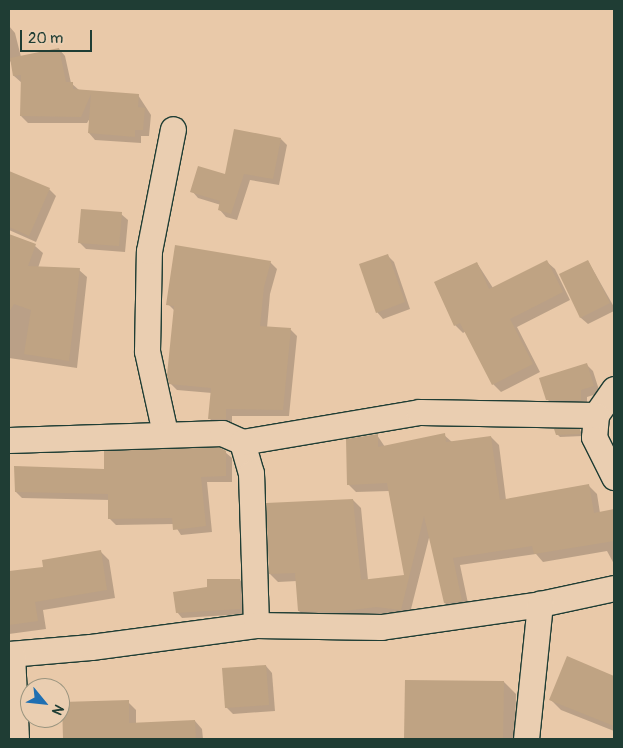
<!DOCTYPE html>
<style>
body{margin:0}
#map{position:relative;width:623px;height:748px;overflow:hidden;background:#e9c9a9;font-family:Pangolin,sans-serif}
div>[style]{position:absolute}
.shadow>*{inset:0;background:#0003}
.building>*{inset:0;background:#bfa383}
.roads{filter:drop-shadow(1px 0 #1f3d34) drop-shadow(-1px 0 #1f3d34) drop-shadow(0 1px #1f3d34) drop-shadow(0 -1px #1f3d34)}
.street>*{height:25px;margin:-12.5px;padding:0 12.5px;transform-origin:12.5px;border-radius:12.5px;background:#eaceb1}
span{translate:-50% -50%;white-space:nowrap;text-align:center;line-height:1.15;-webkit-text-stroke:4.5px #eaceb1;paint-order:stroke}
.frame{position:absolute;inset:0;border:10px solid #1f3d34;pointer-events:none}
.north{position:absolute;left:20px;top:678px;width:50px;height:50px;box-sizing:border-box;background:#eaceb1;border:1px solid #99947f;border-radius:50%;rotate:118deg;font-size:14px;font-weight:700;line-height:20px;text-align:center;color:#1f3d34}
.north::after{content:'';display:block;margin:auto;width:18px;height:22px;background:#1f6fb2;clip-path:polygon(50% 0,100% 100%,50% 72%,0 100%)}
.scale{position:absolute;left:20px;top:30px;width:72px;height:22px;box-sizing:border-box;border:2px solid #1f3d34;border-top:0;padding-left:6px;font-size:15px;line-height:18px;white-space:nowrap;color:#1f3d34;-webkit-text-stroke:4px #eaceb1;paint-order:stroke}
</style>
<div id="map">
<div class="shadow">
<div style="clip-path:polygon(9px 26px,15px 33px,21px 57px,59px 49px,65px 56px,71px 83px,79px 90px,138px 95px,151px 115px,149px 136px,141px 136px,141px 143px,95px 140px,89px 133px,90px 118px,87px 123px,28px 123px,21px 116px,22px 83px,14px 76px,12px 61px,9px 62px)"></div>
<div style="clip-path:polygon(281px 139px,287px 145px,279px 185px,250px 180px,237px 220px,226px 217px,220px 210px,221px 205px,198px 198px,192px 191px,226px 176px)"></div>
<div style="clip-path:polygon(9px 172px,49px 189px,56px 196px,36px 242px,9px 230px)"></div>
<div style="clip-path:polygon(121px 214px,128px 220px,125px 252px,86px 249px,79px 242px)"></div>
<div style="clip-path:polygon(13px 237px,35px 246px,43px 253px,38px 268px,79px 270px,87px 277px,77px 368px,9px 358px,9px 248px)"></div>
<div style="clip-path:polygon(388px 256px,394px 262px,410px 309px,383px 319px,377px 312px)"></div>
<div style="clip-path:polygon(588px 261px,614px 307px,614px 311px,588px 324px,581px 318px,561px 275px)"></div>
<div style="clip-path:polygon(270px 262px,277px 269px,270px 294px,267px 328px,291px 330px,297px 336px,289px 416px,232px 416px,232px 426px,216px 425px,210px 419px,212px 393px,177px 390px,170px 383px,175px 311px,168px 304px)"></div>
<div style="clip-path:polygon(547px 262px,555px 269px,570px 300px,517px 327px,540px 372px,501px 392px,493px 384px,466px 331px,463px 333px,455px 325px,477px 263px,493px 288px)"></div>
<div style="clip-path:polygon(587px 365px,593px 371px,600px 393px,587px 397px,587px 406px,554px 406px,547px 399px)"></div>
<div style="clip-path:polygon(580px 430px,583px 436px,560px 437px,557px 434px)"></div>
<div style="clip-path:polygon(377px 435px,385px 447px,444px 435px,452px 442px,491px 437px,499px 445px,506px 500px,589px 486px,597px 494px,600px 513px,614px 510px,614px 564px,607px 551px,543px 562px,536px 554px,460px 565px,469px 608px,453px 611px,445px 603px,430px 534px,409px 617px,307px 619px,299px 611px,297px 581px,278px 582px,270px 574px,353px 500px,361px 508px,368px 580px,406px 576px,389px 491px,356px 492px,348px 484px)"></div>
<div style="clip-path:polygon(225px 452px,232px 458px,232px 482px,207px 482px,212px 532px,181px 535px,174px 524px,116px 525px,110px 519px,110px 500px,22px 498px,16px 492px,106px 470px)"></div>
<div style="clip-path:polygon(100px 551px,109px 560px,115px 598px,43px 610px,46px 629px,9px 634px,9px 573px,44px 568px)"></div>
<div style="clip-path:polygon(240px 580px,245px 586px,245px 614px,182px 618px,177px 612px,209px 589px)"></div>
<div style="clip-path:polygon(567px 658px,614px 677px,614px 731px,561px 710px,551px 700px)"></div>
<div style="clip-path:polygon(266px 666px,272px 673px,275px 711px,233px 714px,226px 707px)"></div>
<div style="clip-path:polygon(406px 681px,504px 682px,516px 694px,515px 739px,405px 739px)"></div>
<div style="clip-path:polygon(128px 702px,136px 710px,136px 724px,195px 721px,202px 729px,203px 739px,64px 739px,64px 703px)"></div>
</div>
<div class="building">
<div style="clip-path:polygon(59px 48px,66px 82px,73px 82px,73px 89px,139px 94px,138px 107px,145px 108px,143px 130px,135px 130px,135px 137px,88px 133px,91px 94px,81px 117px,20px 116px,21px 75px,13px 76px,10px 58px)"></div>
<div style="clip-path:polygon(234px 129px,281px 138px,273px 179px,244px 174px,231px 214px,218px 210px,220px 201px,190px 192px,198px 166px,225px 174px)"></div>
<div style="clip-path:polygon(9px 171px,50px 188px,29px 236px,9px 227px)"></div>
<div style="clip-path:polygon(81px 209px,122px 212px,119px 246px,78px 243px)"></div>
<div style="clip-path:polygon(9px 234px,36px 244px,28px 266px,80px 268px,69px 361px,24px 354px,31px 310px,14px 304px,9px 312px)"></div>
<div style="clip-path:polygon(175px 245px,271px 261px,264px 287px,260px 326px,291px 328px,283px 410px,226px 409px,226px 419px,208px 419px,211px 388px,169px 384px,167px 375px,174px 306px,166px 305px)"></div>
<div style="clip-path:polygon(388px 254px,405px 302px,376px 313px,359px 264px)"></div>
<div style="clip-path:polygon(547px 260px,563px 292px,510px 319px,533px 364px,492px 385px,460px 323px,454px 326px,434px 282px,477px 262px,489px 289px)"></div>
<div style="clip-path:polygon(588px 260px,610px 303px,580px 318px,559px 274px)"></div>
<div style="clip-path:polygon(587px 363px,594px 386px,581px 390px,581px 400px,546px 400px,539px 378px)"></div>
<div style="clip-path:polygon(554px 429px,580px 429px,580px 434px,556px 435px)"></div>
<div style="clip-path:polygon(445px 433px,446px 442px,491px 436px,500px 500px,589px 484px,594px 513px,614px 509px,614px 541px,534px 554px,532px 546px,453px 558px,462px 601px,444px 603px,424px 516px,401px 610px,376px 607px,336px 612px,298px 611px,295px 573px,269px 574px,266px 503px,353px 499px,361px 580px,404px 575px,387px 483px,347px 485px,346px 439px,378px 434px,378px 447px)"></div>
<div style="clip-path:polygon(219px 447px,226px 451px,226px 476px,201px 477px,206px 526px,173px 530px,172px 518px,108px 519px,108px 494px,15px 492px,14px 466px,104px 469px,104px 451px)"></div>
<div style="clip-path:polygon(101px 550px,107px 590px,35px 602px,38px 621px,9px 625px,9px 571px,43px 567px,42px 560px)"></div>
<div style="clip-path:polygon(207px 579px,240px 579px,240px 609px,176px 613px,173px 592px,207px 587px)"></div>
<div style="clip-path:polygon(567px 656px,614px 676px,614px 726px,549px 700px)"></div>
<div style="clip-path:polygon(266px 665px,269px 705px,225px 708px,222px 668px)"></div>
<div style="clip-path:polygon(405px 680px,504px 681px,503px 739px,404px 739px)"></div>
<div style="clip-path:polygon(129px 700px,129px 723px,195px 720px,196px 739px,63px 739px,62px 702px)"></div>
</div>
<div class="roads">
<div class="street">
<div style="left:614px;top:389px;width:32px;rotate:125deg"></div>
<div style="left:596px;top:415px;width:22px;rotate:95deg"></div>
<div style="left:594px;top:437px;width:45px;rotate:63.4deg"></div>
<div style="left:165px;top:433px;width:84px;rotate:-102.4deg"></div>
<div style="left:147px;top:351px;width:100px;rotate:-88.9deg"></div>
<div style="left:149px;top:251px;width:124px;rotate:-78.9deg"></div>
<div style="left:9px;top:440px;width:213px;rotate:-1.9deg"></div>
<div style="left:222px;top:433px;width:22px;rotate:24deg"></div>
<div style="left:242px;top:442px;width:32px;rotate:74deg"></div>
<div style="left:251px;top:473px;width:152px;rotate:88.1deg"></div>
<div style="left:242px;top:442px;width:180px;rotate:-9.6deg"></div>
<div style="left:419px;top:412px;width:177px;rotate:1deg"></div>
<div style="left:9px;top:654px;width:82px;rotate:-4.9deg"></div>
<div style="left:91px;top:647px;width:166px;rotate:-7.6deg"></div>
<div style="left:256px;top:625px;width:125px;rotate:0.9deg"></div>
<div style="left:381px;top:627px;width:161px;rotate:-8.2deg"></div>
<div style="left:540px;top:604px;width:76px;rotate:-12.2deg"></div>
<div style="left:12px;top:654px;width:85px;rotate:87.3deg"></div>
<div style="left:526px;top:739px;width:136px;rotate:-84.1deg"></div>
</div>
</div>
<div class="frame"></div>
<div class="north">N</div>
<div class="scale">20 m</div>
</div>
